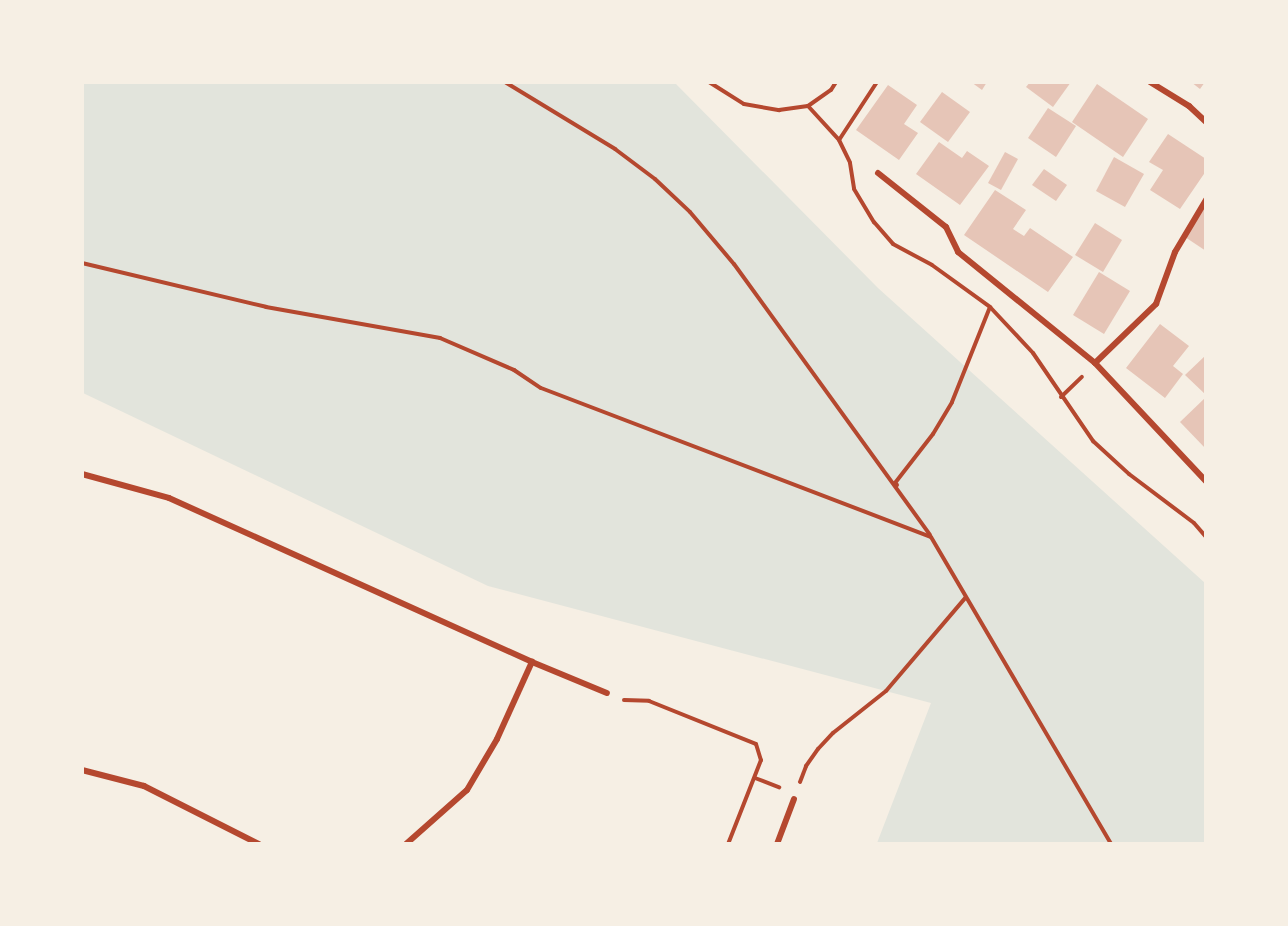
<!DOCTYPE html>
<style>
body{margin:0}
#map{position:relative;width:1288px;height:926px;overflow:hidden;background:#f6efe4;font-family:"DM Sans",sans-serif}
div>[style]{position:absolute}
.green>*{inset:0;background:#e2e4dc}
.building>*{inset:0;background:#e6c5b7}
.path>*{height:4px;margin:-2px;padding:0 2px;transform-origin:2px;border-radius:2px;background:#b5482f}
.minor>*{height:6px;margin:-3px;padding:0 3px;transform-origin:3px;border-radius:3px;background:#b5482f}
span{translate:-50% -50%;white-space:nowrap;text-align:center;line-height:1.15;-webkit-text-stroke:4.5px #f6efe4;paint-order:stroke}
.frame{position:absolute;inset:0;border:84px solid #f6efe4;pointer-events:none}
</style>
<div id="map">
<div class="green">
<div style="clip-path:polygon(82px 83px,675px 83px,878px 288px,1205px 583px,1205px 843px,877px 843px,931px 703px,488px 586px,83px 393px)"></div>
</div>
<div class="building">
<div style="clip-path:polygon(971px 82px,987px 82px,982px 90px)"></div>
<div style="clip-path:polygon(1030px 82px,1071px 82px,1053px 107px,1026px 87px)"></div>
<div style="clip-path:polygon(1191px 82px,1205px 82px,1200px 89px)"></div>
<div style="clip-path:polygon(1097px 84px,1148px 119px,1123px 157px,1072px 122px)"></div>
<div style="clip-path:polygon(888px 85px,917px 105px,904px 124px,918px 133px,899px 160px,856px 130px)"></div>
<div style="clip-path:polygon(942px 92px,970px 112px,948px 142px,920px 122px)"></div>
<div style="clip-path:polygon(1048px 108px,1076px 126px,1056px 157px,1028px 138px)"></div>
<div style="clip-path:polygon(1168px 134px,1206px 159px,1206px 171px,1180px 209px,1150px 190px,1163px 170px,1149px 162px)"></div>
<div style="clip-path:polygon(939px 142px,962px 158px,967px 151px,989px 166px,960px 205px,916px 174px)"></div>
<div style="clip-path:polygon(1005px 152px,1018px 159px,1001px 190px,988px 183px)"></div>
<div style="clip-path:polygon(1114px 157px,1144px 174px,1125px 207px,1096px 191px)"></div>
<div style="clip-path:polygon(1044px 169px,1067px 185px,1056px 201px,1032px 185px)"></div>
<div style="clip-path:polygon(995px 190px,1026px 210px,1013px 229px,1024px 236px,1030px 228px,1073px 257px,1048px 292px,964px 235px)"></div>
<div style="clip-path:polygon(1206px 206px,1206px 251px,1185px 237px)"></div>
<div style="clip-path:polygon(1095px 223px,1122px 240px,1103px 272px,1075px 255px)"></div>
<div style="clip-path:polygon(1099px 272px,1130px 291px,1104px 334px,1073px 315px)"></div>
<div style="clip-path:polygon(1160px 324px,1189px 346px,1173px 366px,1183px 374px,1165px 398px,1126px 368px)"></div>
<div style="clip-path:polygon(1206px 355px,1206px 395px,1185px 375px)"></div>
<div style="clip-path:polygon(1206px 397px,1206px 449px,1180px 422px)"></div>
</div>
<div class="path">
<div style="left:505px;top:82px;width:129px;rotate:31.3deg"></div>
<div style="left:615px;top:149px;width:50px;rotate:36.9deg"></div>
<div style="left:655px;top:179px;width:48px;rotate:43.3deg"></div>
<div style="left:690px;top:212px;width:68px;rotate:49.8deg"></div>
<div style="left:734px;top:264px;width:334px;rotate:54.1deg"></div>
<div style="left:709px;top:82px;width:41px;rotate:32.2deg"></div>
<div style="left:744px;top:104px;width:36px;rotate:10deg"></div>
<div style="left:779px;top:110px;width:29px;rotate:-8deg"></div>
<div style="left:808px;top:106px;width:28px;rotate:-35deg"></div>
<div style="left:831px;top:90px;width:9px;rotate:-58deg"></div>
<div style="left:877px;top:82px;width:69px;rotate:123.2deg"></div>
<div style="left:839px;top:140px;width:25px;rotate:64deg"></div>
<div style="left:850px;top:163px;width:26px;rotate:81deg"></div>
<div style="left:854px;top:189px;width:39px;rotate:59deg"></div>
<div style="left:874px;top:222px;width:29px;rotate:49deg"></div>
<div style="left:893px;top:244px;width:44px;rotate:28.3deg"></div>
<div style="left:932px;top:265px;width:72px;rotate:35.9deg"></div>
<div style="left:990px;top:307px;width:63px;rotate:46.9deg"></div>
<div style="left:1033px;top:353px;width:107px;rotate:55.7deg"></div>
<div style="left:1093px;top:441px;width:49px;rotate:42.5deg"></div>
<div style="left:1129px;top:474px;width:81px;rotate:37deg"></div>
<div style="left:1194px;top:523px;width:18px;rotate:49deg"></div>
<div style="left:808px;top:106px;width:46px;rotate:47.6deg"></div>
<div style="left:82px;top:263px;width:189px;rotate:13.4deg"></div>
<div style="left:266px;top:307px;width:177px;rotate:10.1deg"></div>
<div style="left:440px;top:338px;width:81px;rotate:23.4deg"></div>
<div style="left:514px;top:370px;width:32px;rotate:34deg"></div>
<div style="left:541px;top:388px;width:417px;rotate:20.9deg"></div>
<div style="left:1061px;top:397px;width:29px;rotate:-44deg"></div>
<div style="left:897px;top:485px;width:3px;rotate:-135deg"></div>
<div style="left:895px;top:483px;width:62px;rotate:-52.2deg"></div>
<div style="left:933px;top:434px;width:37px;rotate:-59deg"></div>
<div style="left:952px;top:402px;width:102px;rotate:-68.2deg"></div>
<div style="left:931px;top:537px;width:356px;rotate:59.6deg"></div>
<div style="left:624px;top:700px;width:25px;rotate:2deg"></div>
<div style="left:649px;top:701px;width:115px;rotate:21.9deg"></div>
<div style="left:756px;top:744px;width:17px;rotate:73deg"></div>
<div style="left:761px;top:760px;width:90px;rotate:111.4deg"></div>
<div style="left:755px;top:778px;width:26px;rotate:21deg"></div>
<div style="left:800px;top:782px;width:17px;rotate:-69deg"></div>
<div style="left:806px;top:766px;width:21px;rotate:-55deg"></div>
<div style="left:818px;top:749px;width:22px;rotate:-47deg"></div>
<div style="left:833px;top:733px;width:68px;rotate:-38.4deg"></div>
<div style="left:886px;top:691px;width:123px;rotate:-49.6deg"></div>
</div>
<div class="minor">
<div style="left:1150px;top:82px;width:46px;rotate:31.6deg"></div>
<div style="left:1189px;top:106px;width:23px;rotate:43deg"></div>
<div style="left:878px;top:173px;width:87px;rotate:38.5deg"></div>
<div style="left:946px;top:227px;width:28px;rotate:64deg"></div>
<div style="left:958px;top:252px;width:176px;rotate:39deg"></div>
<div style="left:1095px;top:363px;width:85px;rotate:-44deg"></div>
<div style="left:1156px;top:304px;width:55px;rotate:-69.9deg"></div>
<div style="left:1175px;top:252px;width:61px;rotate:-59.2deg"></div>
<div style="left:1095px;top:363px;width:162px;rotate:46.8deg"></div>
<div style="left:82px;top:474px;width:90px;rotate:15.4deg"></div>
<div style="left:169px;top:498px;width:398px;rotate:24.3deg"></div>
<div style="left:532px;top:662px;width:81px;rotate:22.5deg"></div>
<div style="left:82px;top:770px;width:64px;rotate:14.5deg"></div>
<div style="left:144px;top:786px;width:129px;rotate:26.8deg"></div>
<div style="left:406px;top:844px;width:81px;rotate:-41.5deg"></div>
<div style="left:467px;top:790px;width:59px;rotate:-59.5deg"></div>
<div style="left:497px;top:739px;width:85px;rotate:-65.6deg"></div>
<div style="left:777px;top:844px;width:48px;rotate:-69.3deg"></div>
</div>
<div class="frame"></div>
</div>
